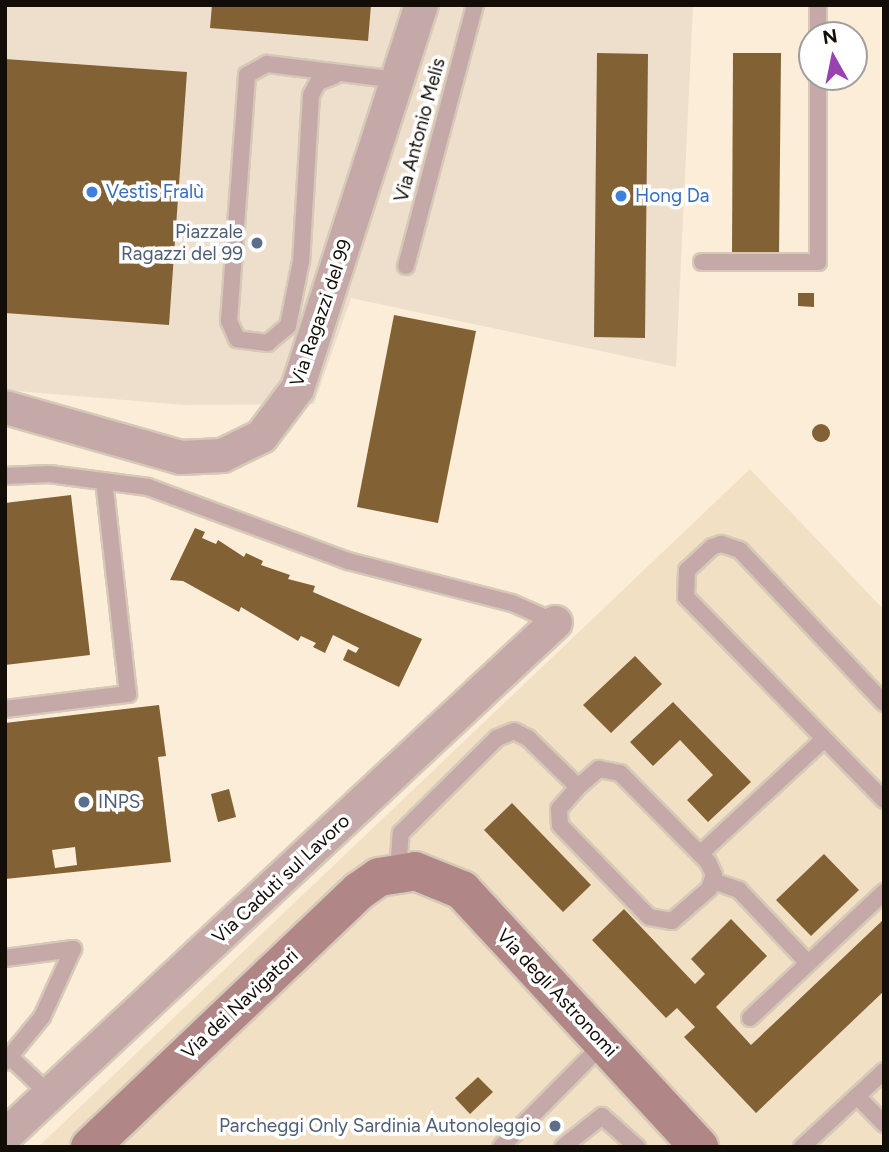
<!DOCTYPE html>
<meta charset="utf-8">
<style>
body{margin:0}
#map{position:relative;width:889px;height:1152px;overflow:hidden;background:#fbedd8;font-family:Figtree,sans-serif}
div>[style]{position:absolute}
.commercial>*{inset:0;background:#eedecc}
.built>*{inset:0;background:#f2e0c4}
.building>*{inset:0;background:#826134}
.round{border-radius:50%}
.roads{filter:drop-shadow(2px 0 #d6c9b7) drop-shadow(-2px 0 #d6c9b7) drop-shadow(0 2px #d6c9b7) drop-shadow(0 -2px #d6c9b7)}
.lane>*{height:16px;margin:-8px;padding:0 8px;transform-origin:8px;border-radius:8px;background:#c5a9a8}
.street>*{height:33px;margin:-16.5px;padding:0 16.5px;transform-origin:16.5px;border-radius:16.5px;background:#c5a9a8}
.secondary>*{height:38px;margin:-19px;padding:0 19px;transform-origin:19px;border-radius:19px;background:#b08786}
.dots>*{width:19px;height:19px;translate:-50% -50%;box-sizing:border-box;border:4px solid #fff;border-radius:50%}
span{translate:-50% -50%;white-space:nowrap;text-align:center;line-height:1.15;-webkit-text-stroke:7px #fff;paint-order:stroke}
.street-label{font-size:19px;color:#120d07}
.shop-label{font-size:19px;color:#366cbe}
.left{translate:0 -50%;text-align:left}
.service-label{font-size:19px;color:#4e5e75}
.right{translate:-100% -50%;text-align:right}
.frame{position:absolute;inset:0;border:7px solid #120d07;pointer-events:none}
.north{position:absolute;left:798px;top:21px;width:70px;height:70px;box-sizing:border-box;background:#fff;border:2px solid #a09e9c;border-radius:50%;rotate:351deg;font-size:19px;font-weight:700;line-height:28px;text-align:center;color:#120d07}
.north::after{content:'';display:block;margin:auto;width:24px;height:32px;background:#9943b1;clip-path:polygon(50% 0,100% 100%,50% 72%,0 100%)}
</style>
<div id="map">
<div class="commercial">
<div style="clip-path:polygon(5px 5px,693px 5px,676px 367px,351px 298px,314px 404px,185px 405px,5px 390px)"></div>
</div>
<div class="built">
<div style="clip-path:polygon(750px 469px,884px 610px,884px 1147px,38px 1147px)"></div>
</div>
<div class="building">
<div style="clip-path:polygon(212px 5px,371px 5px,368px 41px,210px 28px)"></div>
<div style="clip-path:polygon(597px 53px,648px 54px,645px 338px,594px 337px)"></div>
<div style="clip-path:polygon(733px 53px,781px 53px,779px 255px,732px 255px)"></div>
<div style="clip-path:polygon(5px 59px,187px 72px,169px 325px,5px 313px)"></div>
<div style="clip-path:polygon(798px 293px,814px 293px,814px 307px,798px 306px)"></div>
<div style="clip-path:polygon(394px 315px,476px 331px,438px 523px,357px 507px)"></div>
<div class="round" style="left:812px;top:424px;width:18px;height:18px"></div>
<div style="clip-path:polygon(71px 495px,90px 655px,5px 665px,5px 503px)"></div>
<div style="clip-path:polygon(195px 528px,205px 532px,202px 538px,216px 544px,218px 540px,244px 557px,246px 553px,263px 561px,261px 565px,290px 575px,288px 579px,315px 586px,313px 592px,422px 639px,399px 687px,343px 660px,348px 649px,356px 653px,359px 648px,333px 635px,325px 653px,313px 647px,316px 643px,301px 636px,298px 641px,241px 607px,239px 612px,183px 581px,170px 580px)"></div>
<div style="clip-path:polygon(635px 656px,662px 684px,611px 733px,583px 705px)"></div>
<div style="clip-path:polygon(673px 702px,751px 782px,708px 822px,687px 800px,713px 775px,680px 740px,653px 766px,630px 742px)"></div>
<div style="clip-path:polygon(evenodd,159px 705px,166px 756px,158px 757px,171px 862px,5px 879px,5px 723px,159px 705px,75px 847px,77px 865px,55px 868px,52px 850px,75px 847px)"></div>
<div style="clip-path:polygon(229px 789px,236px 817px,218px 822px,211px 794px)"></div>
<div style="clip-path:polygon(512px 803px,591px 885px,563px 912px,484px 830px)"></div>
<div style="clip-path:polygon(824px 854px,859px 890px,811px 936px,776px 900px)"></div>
<div style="clip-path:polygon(624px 909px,695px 984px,705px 974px,691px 959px,731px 919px,767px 956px,716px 1007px,751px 1045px,884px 919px,884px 991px,756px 1113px,684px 1037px,695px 1027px,677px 1008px,666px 1018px,592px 940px)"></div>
<div style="clip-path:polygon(478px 1077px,493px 1092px,470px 1114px,455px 1098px)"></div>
</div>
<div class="roads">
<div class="lane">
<div style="left:818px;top:35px;width:30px;rotate:-90deg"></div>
<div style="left:334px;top:76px;width:17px;rotate:159deg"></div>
<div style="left:318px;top:82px;width:15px;rotate:118deg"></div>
<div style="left:311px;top:95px;width:166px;rotate:93.4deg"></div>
<div style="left:301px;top:261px;width:66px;rotate:101.3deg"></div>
<div style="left:288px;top:326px;width:26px;rotate:140deg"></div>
<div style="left:268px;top:343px;width:31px;rotate:-173deg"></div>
<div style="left:237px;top:339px;width:20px;rotate:-114deg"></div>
<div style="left:229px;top:321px;width:247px;rotate:-85.8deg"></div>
<div style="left:247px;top:75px;width:23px;rotate:-29deg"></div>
<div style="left:267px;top:64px;width:132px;rotate:7deg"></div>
<div style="left:702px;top:262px;width:116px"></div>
<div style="left:818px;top:262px;width:185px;rotate:-90deg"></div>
<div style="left:406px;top:266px;width:270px;rotate:-75.2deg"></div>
<div style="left:5px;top:476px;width:44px;rotate:-2.6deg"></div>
<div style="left:49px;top:474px;width:100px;rotate:7.5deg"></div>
<div style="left:148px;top:487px;width:213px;rotate:20.3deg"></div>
<div style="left:348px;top:561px;width:169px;rotate:14.4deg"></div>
<div style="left:512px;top:603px;width:47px;rotate:23.8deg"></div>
<div style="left:884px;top:703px;width:210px;rotate:-133.3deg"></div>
<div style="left:740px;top:550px;width:20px;rotate:-162deg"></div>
<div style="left:721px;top:544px;width:9px;rotate:162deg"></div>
<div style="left:712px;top:547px;width:34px;rotate:137deg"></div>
<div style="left:687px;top:570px;width:27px;rotate:92deg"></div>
<div style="left:686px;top:597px;width:284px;rotate:45.7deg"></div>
<div style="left:5px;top:709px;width:124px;rotate:-7deg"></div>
<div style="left:128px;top:694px;width:214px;rotate:-96.4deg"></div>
<div style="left:700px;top:854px;width:169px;rotate:-42.8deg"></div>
<div style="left:398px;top:872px;width:39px;rotate:-86deg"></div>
<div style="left:401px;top:833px;width:135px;rotate:-44.7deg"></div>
<div style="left:497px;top:738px;width:18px;rotate:-22deg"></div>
<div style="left:514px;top:731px;width:16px;rotate:27deg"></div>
<div style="left:528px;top:738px;width:70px;rotate:44.4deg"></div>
<div style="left:578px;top:787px;width:28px;rotate:-41deg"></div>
<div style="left:599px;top:769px;width:21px;rotate:11deg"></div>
<div style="left:620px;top:773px;width:125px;rotate:45.3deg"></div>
<div style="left:708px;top:862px;width:14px;rotate:65deg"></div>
<div style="left:714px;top:875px;width:15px;rotate:110deg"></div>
<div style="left:709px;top:889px;width:49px;rotate:139.1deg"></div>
<div style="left:672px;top:921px;width:23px;rotate:-170deg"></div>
<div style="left:649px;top:917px;width:128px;rotate:-134.1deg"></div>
<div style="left:560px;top:825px;width:16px;rotate:-94deg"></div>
<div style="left:559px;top:809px;width:29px;rotate:-49deg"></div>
<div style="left:713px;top:881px;width:28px;rotate:19deg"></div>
<div style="left:739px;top:890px;width:100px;rotate:46.6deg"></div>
<div style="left:5px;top:958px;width:69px;rotate:-7.5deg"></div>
<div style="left:73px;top:949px;width:75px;rotate:114.5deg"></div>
<div style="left:42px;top:1017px;width:58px;rotate:129.4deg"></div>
<div style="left:750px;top:1018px;width:184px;rotate:-43.2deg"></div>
<div style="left:10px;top:1057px;width:57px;rotate:43.6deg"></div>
<div style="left:857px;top:1096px;width:39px;rotate:46deg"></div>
<div style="left:501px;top:1147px;width:146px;rotate:-45.3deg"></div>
<div style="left:563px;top:1147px;width:50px;rotate:-38.5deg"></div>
<div style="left:602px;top:1116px;width:47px;rotate:41.5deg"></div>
<div style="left:802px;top:1147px;width:112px;rotate:-42.8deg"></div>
</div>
<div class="street">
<div style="left:5px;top:407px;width:182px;rotate:15.9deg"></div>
<div style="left:180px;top:457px;width:42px;rotate:-2.7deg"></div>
<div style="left:222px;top:455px;width:43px;rotate:-26deg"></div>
<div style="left:261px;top:436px;width:60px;rotate:-53.1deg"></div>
<div style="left:297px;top:388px;width:403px;rotate:-72.1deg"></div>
<div style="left:5px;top:1135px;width:752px;rotate:-43.01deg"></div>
</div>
<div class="secondary">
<div style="left:90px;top:1147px;width:371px;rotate:-43.6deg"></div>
<div style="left:359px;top:891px;width:24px;rotate:-35deg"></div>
<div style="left:379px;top:877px;width:36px;rotate:-9deg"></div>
<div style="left:415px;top:871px;width:51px;rotate:22deg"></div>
<div style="left:462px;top:890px;width:350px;rotate:47.3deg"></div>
</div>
</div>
<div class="dots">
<div style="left:92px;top:192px;background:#3f7fe0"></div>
<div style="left:621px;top:196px;background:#3f7fe0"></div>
<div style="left:257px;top:243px;background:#5c6f8a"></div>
<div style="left:84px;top:802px;background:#5c6f8a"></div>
<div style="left:555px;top:1126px;background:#5c6f8a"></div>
</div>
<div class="street-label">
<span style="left:420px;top:130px;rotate:-75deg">Via Antonio Melis</span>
<span style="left:321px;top:313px;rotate:-71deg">Via Ragazzi del 99</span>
<span style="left:281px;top:879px;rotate:-43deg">Via Caduti sul Lavoro</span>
<span style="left:557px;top:993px;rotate:47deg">Via degli Astronomi</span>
<span style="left:240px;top:1004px;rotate:-43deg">Via dei Navigatori</span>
</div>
<div class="shop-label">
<span class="left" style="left:106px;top:192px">Vestis Fralù</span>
<span class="left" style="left:635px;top:196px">Hong Da</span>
</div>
<div class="service-label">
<span class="right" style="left:243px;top:243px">Piazzale<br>Ragazzi del 99</span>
<span class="left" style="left:98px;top:802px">INPS</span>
<span class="right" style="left:541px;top:1126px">Parcheggi Only Sardinia Autonoleggio</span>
</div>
<div class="frame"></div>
<div class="north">N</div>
</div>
